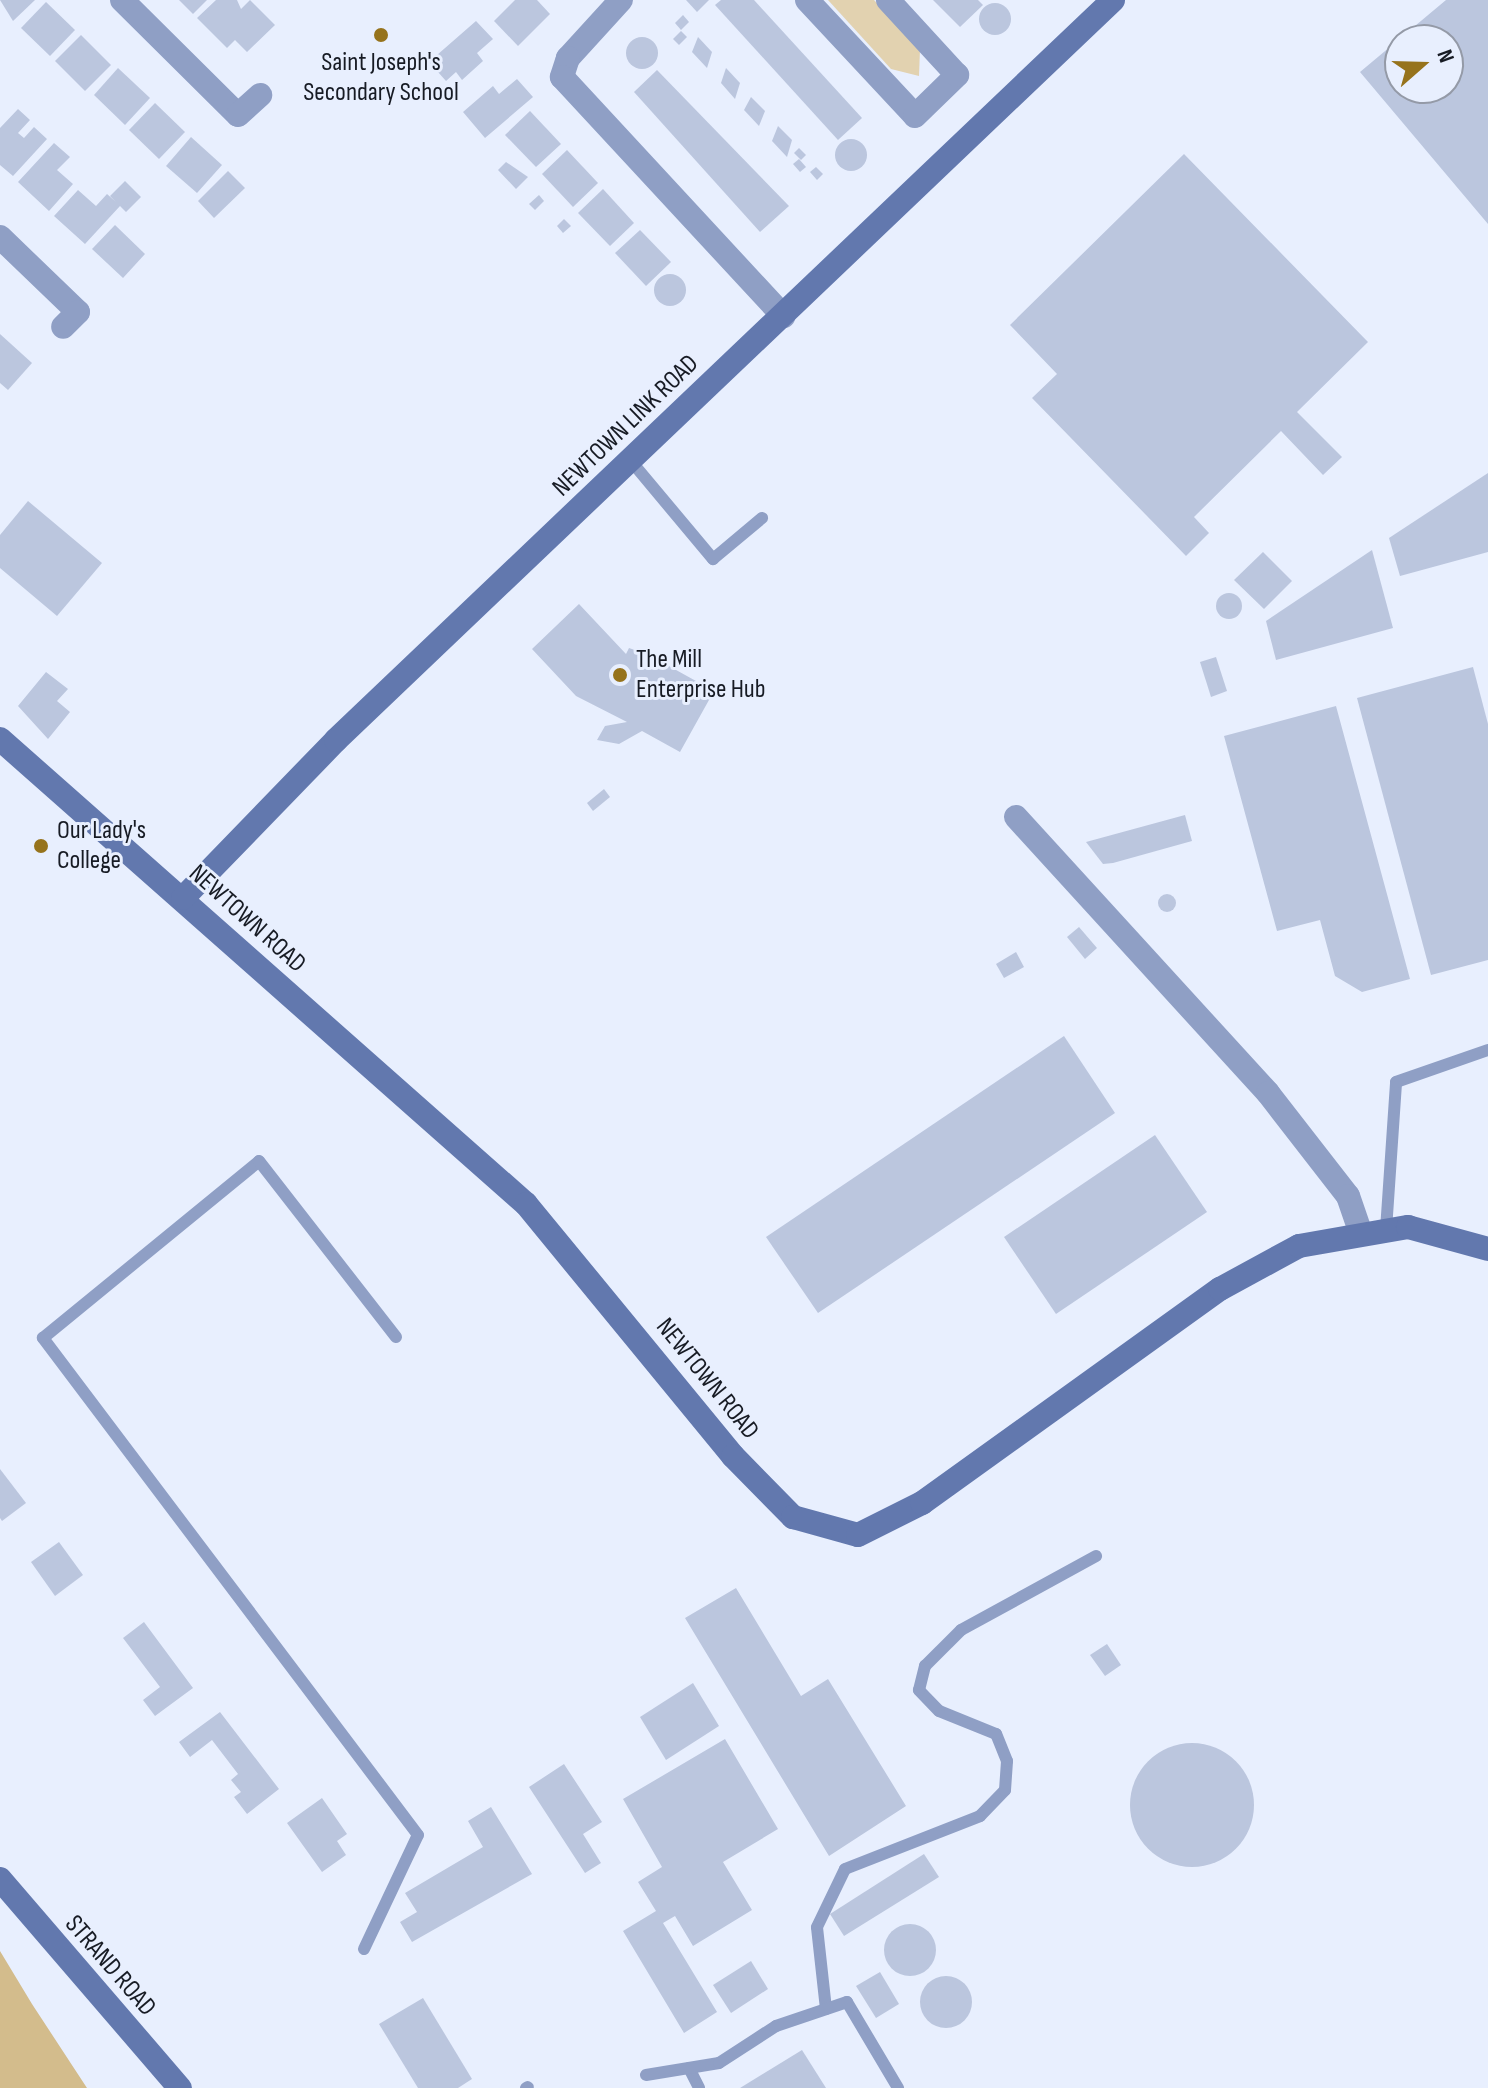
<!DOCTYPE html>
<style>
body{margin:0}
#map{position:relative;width:1488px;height:2088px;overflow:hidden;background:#e8effe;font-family:"Sofia Sans Condensed",sans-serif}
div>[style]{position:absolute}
.green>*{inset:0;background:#e2d2b0}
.water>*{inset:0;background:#d3bc8c}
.building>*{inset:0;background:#bbc6de}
.round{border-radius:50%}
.lane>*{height:12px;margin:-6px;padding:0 6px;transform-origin:6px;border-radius:6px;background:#8f9fc5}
.street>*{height:24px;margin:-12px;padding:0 12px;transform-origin:12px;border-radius:12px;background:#8f9fc5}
.secondary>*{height:24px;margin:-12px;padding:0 12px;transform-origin:12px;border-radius:12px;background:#6278ae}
.dots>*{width:22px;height:22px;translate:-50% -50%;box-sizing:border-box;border:4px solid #e8effe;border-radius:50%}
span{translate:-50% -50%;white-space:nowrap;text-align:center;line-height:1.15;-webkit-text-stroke:6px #e8effe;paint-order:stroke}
.poi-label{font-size:26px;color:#171b24}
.left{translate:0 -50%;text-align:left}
.street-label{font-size:26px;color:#171b24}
.north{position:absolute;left:1384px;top:24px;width:80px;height:80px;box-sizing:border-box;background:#e8effe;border:2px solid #949aa7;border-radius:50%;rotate:70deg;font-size:22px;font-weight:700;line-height:32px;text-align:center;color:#171b24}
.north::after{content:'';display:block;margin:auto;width:28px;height:36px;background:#96731c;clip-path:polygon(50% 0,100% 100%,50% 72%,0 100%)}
</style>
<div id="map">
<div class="green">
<div style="clip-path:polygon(828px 0,874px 0,920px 49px,919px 76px,891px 69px)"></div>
</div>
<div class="water">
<div style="clip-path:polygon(0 1951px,32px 2004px,87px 2088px,0 2088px)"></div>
</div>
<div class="building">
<div style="clip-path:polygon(0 0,35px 0,13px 21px)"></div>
<div style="clip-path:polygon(179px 0,207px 0,193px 14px)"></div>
<div style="clip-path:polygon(216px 0,237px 0,241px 9px,250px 0,275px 25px,247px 52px,235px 40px,227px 48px,197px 18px)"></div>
<div style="clip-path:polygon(515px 0,537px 0,550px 14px,518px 46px,494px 21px)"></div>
<div style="clip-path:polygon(686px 0,709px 0,697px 12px)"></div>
<div style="clip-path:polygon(721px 0,754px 0,862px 118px,838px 140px,715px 5px)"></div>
<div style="clip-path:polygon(933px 0,978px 0,983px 5px,960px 27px)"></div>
<div style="clip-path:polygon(evenodd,1446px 0,1488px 0,1488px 224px,1360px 72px,1446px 0,1400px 40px,1448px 40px,1448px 88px,1400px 88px,1400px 40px)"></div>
<div style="clip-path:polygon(46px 2px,75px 30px,50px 56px,21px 28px)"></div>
<div class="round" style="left:979px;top:3px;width:32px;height:32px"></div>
<div style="clip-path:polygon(683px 15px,689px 22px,681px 30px,675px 23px)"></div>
<div style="clip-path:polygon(476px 21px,493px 39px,477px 53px,483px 61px,462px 80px,456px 72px,446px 81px,429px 62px)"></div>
<div style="clip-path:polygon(681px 31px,687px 37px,679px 45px,673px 39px)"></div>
<div style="clip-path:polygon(81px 35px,111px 65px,85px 91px,55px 61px)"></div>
<div style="clip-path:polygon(698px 37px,712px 52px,707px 68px,692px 52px)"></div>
<div class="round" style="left:626px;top:37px;width:32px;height:32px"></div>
<div style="clip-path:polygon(118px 68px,150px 98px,125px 125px,94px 95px)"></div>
<div style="clip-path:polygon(726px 68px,740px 83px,735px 99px,721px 83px)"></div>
<div style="clip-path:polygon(657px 70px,789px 206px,760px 232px,634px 92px)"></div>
<div style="clip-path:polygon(517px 79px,533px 97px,485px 138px,463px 112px,493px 86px,499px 94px)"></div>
<div style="clip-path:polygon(751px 97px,765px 111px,759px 126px,744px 110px)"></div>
<div style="clip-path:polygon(155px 103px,185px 132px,159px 159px,129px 130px)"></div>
<div style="clip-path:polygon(18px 109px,30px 120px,18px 133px,24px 138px,34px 127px,47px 139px,13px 176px,0 165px,0 128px)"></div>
<div style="clip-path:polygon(530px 111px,561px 144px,536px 167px,505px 135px)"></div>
<div style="clip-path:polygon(778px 126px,792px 140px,787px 157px,772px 141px)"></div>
<div style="clip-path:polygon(191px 137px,222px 165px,197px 193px,166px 166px)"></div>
<div class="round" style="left:835px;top:139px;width:32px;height:32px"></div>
<div style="clip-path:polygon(54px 143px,70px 157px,57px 170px,73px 184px,49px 211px,18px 182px)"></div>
<div style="clip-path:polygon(799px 148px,806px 155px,801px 160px,794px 153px)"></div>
<div style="clip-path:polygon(567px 150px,598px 183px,573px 207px,542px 174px)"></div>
<div style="clip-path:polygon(1184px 154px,1368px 342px,1297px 412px,1342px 457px,1323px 475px,1281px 431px,1194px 517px,1209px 533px,1186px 556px,1032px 398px,1057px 374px,1010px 325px)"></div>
<div style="clip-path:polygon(799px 159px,806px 167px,800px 172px,793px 164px)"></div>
<div style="clip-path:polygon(506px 162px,528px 177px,516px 189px,498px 170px)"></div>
<div style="clip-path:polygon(816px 167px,823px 174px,817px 180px,810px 172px)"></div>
<div style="clip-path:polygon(228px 171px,245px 188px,214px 218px,198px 201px)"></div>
<div style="clip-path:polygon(125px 181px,141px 197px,126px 212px,120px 206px,85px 244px,54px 216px,78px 190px,96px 206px,107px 194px,116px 202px,110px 196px)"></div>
<div style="clip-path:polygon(603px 189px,634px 223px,610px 246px,578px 213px)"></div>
<div style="clip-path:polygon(539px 195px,544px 201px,535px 210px,529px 204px)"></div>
<div style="clip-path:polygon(564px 219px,571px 226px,563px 233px,557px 226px)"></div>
<div style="clip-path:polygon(115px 225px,145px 254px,123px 278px,92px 249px)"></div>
<div style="clip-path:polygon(640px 230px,671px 262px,646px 286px,615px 253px)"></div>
<div class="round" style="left:654px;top:274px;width:32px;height:32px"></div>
<div style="clip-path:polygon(0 334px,32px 363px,8px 390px,0 383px)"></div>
<div style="clip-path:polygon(1488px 473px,1488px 552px,1400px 576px,1389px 538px)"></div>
<div style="clip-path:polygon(28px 501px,102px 563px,57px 616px,0 568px,0 535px)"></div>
<div style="clip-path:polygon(1372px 550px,1393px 628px,1276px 660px,1266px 621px)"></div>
<div style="clip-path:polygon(1263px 552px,1292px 581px,1264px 609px,1234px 580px)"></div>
<div class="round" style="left:1216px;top:593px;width:26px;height:26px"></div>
<div style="clip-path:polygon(579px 604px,626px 654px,629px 648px,649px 655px,714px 691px,680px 752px,642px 731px,619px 744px,597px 740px,605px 726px,627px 722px,576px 696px,532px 649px)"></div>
<div style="clip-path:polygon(1216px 657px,1227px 691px,1211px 697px,1200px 662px)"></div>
<div style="clip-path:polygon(1473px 667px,1488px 724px,1488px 960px,1431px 975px,1357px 698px)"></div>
<div style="clip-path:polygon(46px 672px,68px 689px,57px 701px,70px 712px,48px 739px,18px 706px)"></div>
<div style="clip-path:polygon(1336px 706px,1410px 979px,1362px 992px,1335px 976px,1320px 920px,1277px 931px,1224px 736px)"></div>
<div style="clip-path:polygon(604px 789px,610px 797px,593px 811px,587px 803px)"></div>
<div style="clip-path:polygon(1185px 815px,1192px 841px,1113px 863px,1103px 864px,1086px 842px)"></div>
<div class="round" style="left:1158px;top:894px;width:18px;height:18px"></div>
<div style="clip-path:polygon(1079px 927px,1097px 948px,1085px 959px,1067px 937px)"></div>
<div style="clip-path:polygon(1016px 952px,1024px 967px,1004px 978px,996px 964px)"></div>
<div style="clip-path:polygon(1064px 1036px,1115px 1113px,818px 1313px,766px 1237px)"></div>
<div style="clip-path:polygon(1155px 1135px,1207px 1212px,1056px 1314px,1004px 1237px)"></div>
<div style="clip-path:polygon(0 1469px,26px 1503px,2px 1521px,0 1518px)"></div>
<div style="clip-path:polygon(59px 1542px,83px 1575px,55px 1596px,31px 1562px)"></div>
<div style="clip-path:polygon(736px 1588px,801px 1696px,828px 1679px,906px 1806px,829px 1856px,685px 1618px)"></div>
<div style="clip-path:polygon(144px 1622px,193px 1688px,155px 1716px,143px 1700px,160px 1687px,123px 1638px)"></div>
<div style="clip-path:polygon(1107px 1644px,1121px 1665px,1105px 1676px,1090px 1655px)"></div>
<div style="clip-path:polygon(693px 1683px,719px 1726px,666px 1760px,640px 1717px)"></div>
<div style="clip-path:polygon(220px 1712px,279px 1789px,247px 1814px,234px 1797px,241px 1792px,231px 1780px,238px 1774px,212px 1740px,190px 1757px,179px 1742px)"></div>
<div style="clip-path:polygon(725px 1739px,778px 1829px,723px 1862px,752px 1910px,693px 1946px,675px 1916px,663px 1923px,717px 2012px,684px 2033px,623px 1931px,656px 1911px,638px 1882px,662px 1867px,623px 1799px)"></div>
<div class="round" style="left:1130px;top:1743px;width:124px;height:124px"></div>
<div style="clip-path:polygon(564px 1764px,602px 1822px,583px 1834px,601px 1863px,585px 1873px,529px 1787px)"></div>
<div style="clip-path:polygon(322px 1798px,347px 1834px,337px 1841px,346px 1855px,322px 1872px,287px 1823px)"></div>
<div style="clip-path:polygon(491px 1807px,532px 1874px,412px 1942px,400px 1922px,417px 1912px,405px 1893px,483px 1847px,468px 1821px)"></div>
<div style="clip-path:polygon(924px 1854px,939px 1877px,844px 1936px,830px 1914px)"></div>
<div class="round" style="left:884px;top:1924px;width:52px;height:52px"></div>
<div style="clip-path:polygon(751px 1961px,768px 1989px,731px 2013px,713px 1985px)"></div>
<div style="clip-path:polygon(880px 1972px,899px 2004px,876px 2018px,856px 1986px)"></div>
<div class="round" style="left:920px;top:1976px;width:52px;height:52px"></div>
<div style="clip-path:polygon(423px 1998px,472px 2079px,458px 2088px,418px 2088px,379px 2024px)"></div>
<div style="clip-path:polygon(802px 2050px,826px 2088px,740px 2088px)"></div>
</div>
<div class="lane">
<div style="left:631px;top:461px;width:128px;rotate:50.1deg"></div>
<div style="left:713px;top:559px;width:64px;rotate:-39.9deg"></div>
<div style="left:1386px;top:1230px;width:148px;rotate:-86.1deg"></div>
<div style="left:1396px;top:1082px;width:97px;rotate:-19.2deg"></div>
<div style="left:364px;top:1949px;width:126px;rotate:-64.7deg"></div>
<div style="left:418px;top:1835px;width:623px;rotate:-127.04deg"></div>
<div style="left:43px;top:1338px;width:279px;rotate:-39.3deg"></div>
<div style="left:259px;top:1161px;width:223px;rotate:52.1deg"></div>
<div style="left:826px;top:2009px;width:82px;rotate:-96.3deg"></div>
<div style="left:817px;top:1927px;width:64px;rotate:-64.2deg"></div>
<div style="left:845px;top:1869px;width:145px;rotate:-21.4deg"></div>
<div style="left:980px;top:1816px;width:36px;rotate:-46deg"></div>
<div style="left:1005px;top:1790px;width:29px;rotate:-86deg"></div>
<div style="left:1007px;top:1761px;width:29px;rotate:-112deg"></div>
<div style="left:996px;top:1734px;width:61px;rotate:-158deg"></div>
<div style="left:939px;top:1711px;width:29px;rotate:-134deg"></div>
<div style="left:919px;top:1690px;width:25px;rotate:-76deg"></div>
<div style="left:925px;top:1666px;width:51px;rotate:-45deg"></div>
<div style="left:961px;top:1630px;width:154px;rotate:-28.7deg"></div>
<div style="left:689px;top:2068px;width:22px;rotate:63deg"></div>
<div style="left:646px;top:2075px;width:74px;rotate:-9.3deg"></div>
<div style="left:719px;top:2063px;width:68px;rotate:-33deg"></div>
<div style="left:776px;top:2026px;width:75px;rotate:-18.7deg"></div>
<div style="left:847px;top:2002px;width:100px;rotate:59.3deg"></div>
<div style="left:526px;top:2088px;width:2px;rotate:-27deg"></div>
</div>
<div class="street">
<div style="left:122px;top:0;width:163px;rotate:44.8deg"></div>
<div style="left:238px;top:115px;width:30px;rotate:-42deg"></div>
<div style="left:621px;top:0;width:79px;rotate:132.4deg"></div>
<div style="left:568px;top:58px;width:20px;rotate:108deg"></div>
<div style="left:562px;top:77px;width:326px;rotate:47.2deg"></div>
<div style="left:807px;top:0;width:158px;rotate:47deg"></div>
<div style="left:915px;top:116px;width:59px;rotate:-44.3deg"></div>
<div style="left:957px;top:75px;width:102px;rotate:-132.6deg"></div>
<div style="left:0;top:237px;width:108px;rotate:43.9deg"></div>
<div style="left:78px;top:312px;width:21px;rotate:135deg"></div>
<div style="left:1016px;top:817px;width:374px;rotate:47.6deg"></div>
<div style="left:1268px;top:1093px;width:130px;rotate:52.2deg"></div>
<div style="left:1348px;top:1196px;width:39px;rotate:71deg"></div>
</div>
<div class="secondary">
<div style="left:0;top:739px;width:702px;rotate:41.48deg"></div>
<div style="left:526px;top:1204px;width:326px;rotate:50.6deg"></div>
<div style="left:733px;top:1456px;width:86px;rotate:45.5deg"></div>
<div style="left:793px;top:1517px;width:67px;rotate:15.5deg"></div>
<div style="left:858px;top:1535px;width:72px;rotate:-26.6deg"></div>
<div style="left:922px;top:1503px;width:367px;rotate:-35.7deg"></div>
<div style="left:1220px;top:1289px;width:90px;rotate:-28.6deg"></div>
<div style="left:1299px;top:1246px;width:111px;rotate:-9.9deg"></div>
<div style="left:1408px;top:1227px;width:83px;rotate:15.4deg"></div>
<div style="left:183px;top:898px;width:220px;rotate:-45.9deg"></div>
<div style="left:336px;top:740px;width:1073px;rotate:-43.6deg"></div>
<div style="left:0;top:1879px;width:276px;rotate:49.3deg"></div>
</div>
<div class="dots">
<div style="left:381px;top:35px;background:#96731c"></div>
<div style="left:620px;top:675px;background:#96731c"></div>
<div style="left:41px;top:846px;background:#96731c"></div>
</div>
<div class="poi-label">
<span style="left:381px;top:78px">Saint Joseph's<br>Secondary School</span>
<span class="left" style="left:636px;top:675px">The Mill<br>Enterprise Hub</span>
<span class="left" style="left:57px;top:846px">Our Lady's<br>College</span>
</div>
<div class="street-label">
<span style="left:626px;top:426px;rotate:-44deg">NEWTOWN LINK ROAD</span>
<span style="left:247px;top:919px;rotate:42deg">NEWTOWN ROAD</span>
<span style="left:707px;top:1379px;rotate:51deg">NEWTOWN ROAD</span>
<span style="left:110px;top:1966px;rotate:49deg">STRAND ROAD</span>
</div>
<div class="north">N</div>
</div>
